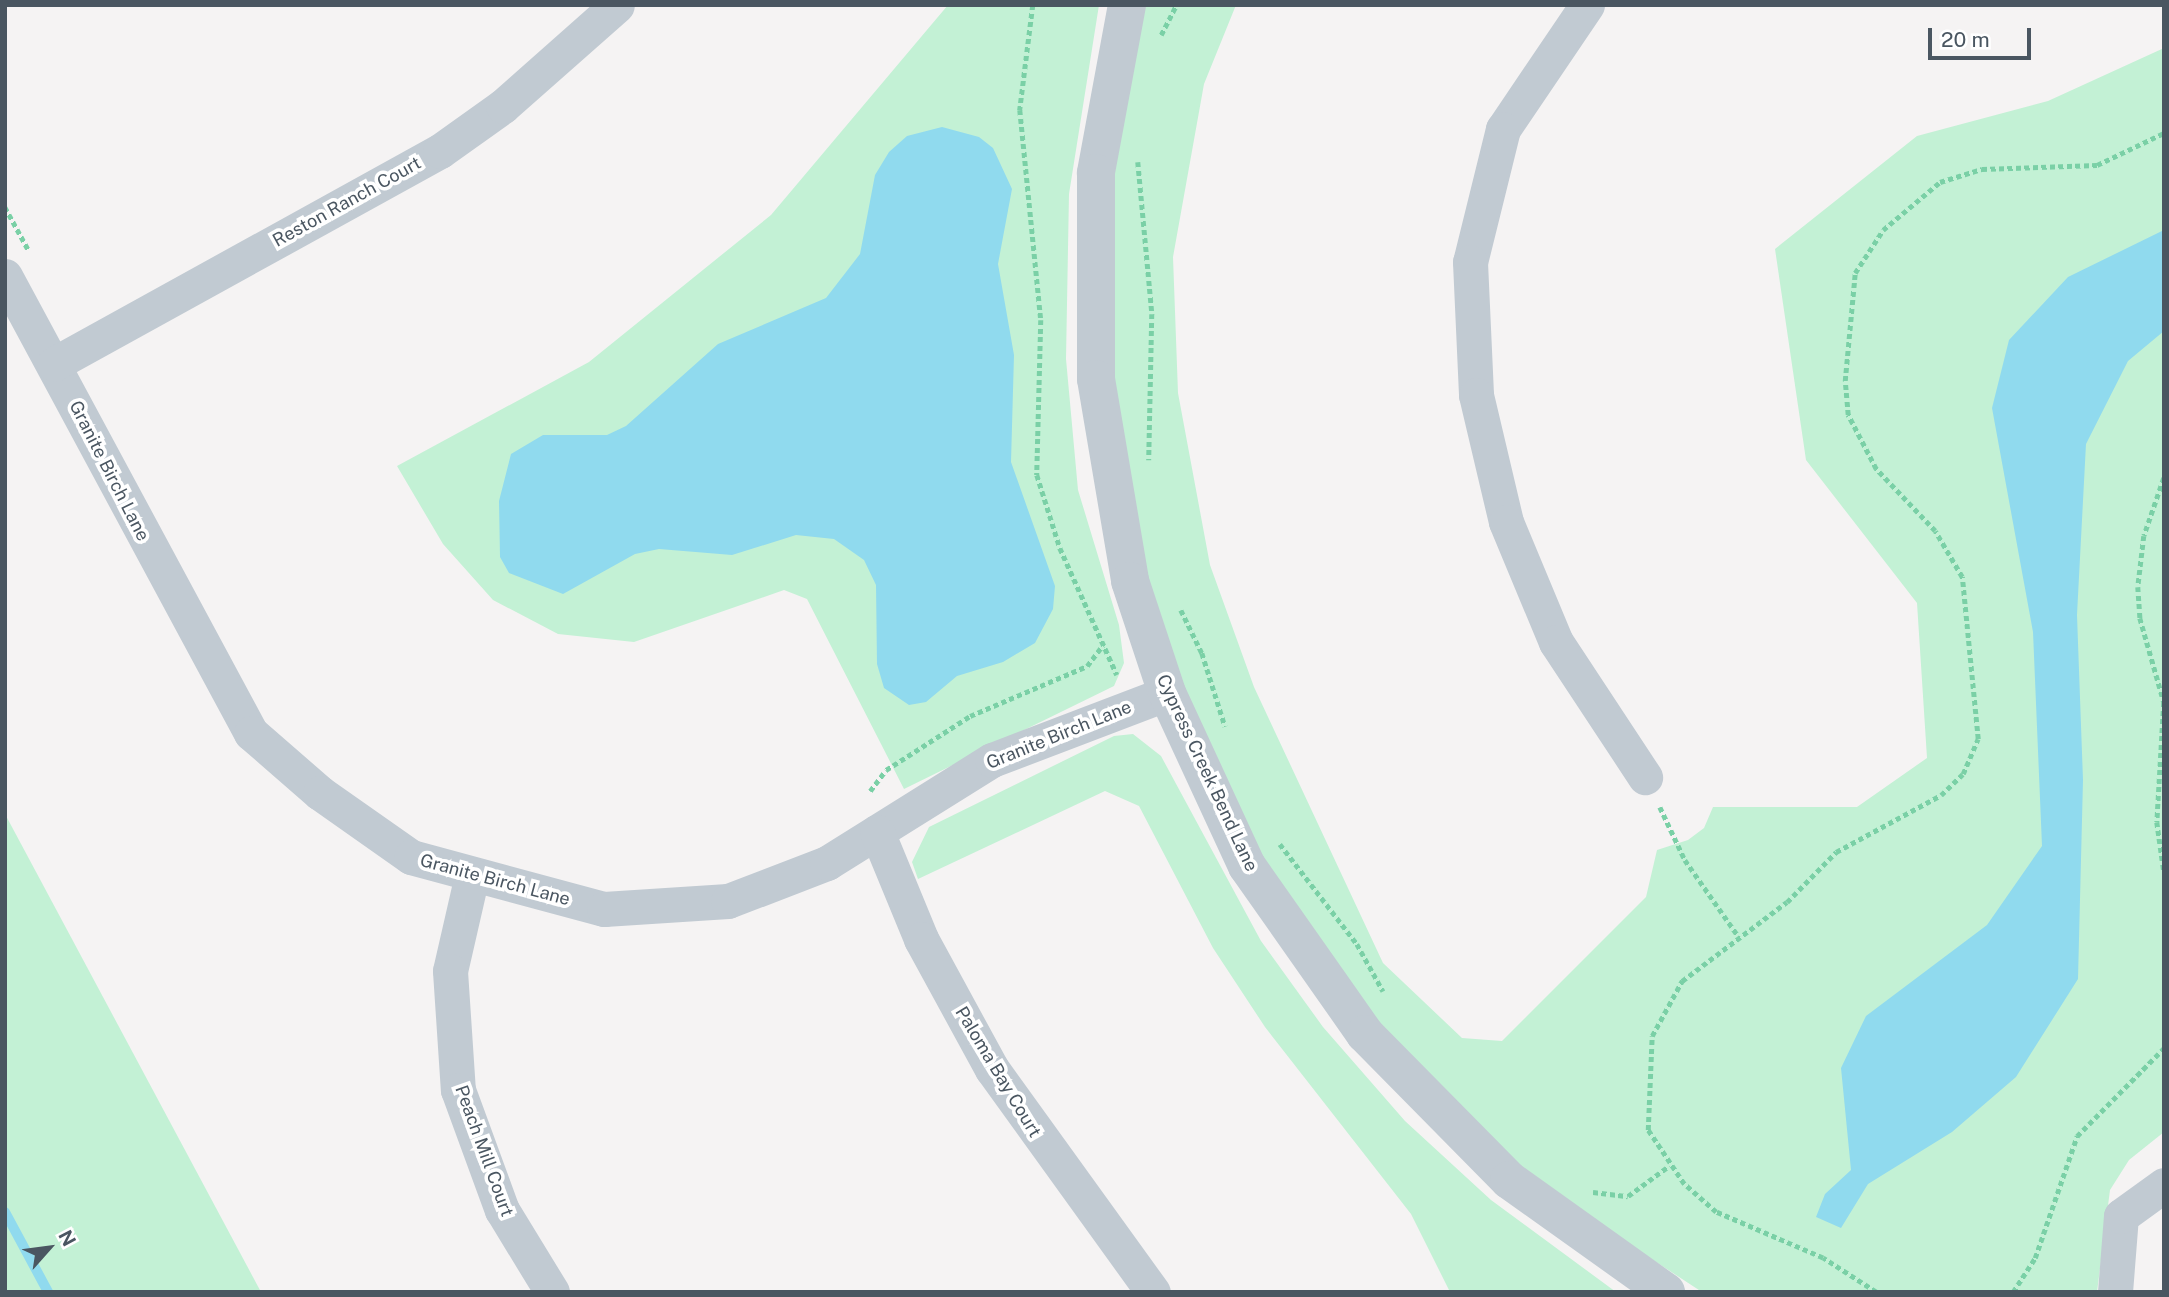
<!DOCTYPE html>
<style>
body{margin:0}
#map{position:relative;width:2169px;height:1297px;overflow:hidden;background:#f5f3f3;font-family:"Public Sans",sans-serif}
div>[style]{position:absolute}
.green>*{inset:0;background:#c3f1d5}
.water>*{inset:0;background:#90daee}
.stream>*{height:10px;margin:-5px;padding:0 5px;transform-origin:5px;border-radius:5px;background:#90daee}
.path>*{height:4.5px;margin-top:-2.25px;transform-origin:0;background:repeating-linear-gradient(90deg,#7ad0a6 0 5px,transparent 0 8.5px)}
.minor>*{height:35px;margin:-17.5px;padding:0 17.5px;transform-origin:17.5px;border-radius:17.5px;background:#c1cad2}
.tertiary>*{height:38px;margin:-19px;padding:0 19px;transform-origin:19px;border-radius:19px;background:#c1cad2}
span{translate:-50% -50%;white-space:nowrap;text-align:center;line-height:1.15;-webkit-text-stroke:7px #fff;paint-order:stroke}
.street-label{font-size:18px;color:#4a5661}
.frame{position:absolute;inset:0;border:7px solid #4a5661;pointer-events:none}
.north{position:absolute;left:14px;top:1213px;width:70px;height:70px;-webkit-text-stroke:5px #fff;paint-order:stroke;rotate:62deg;font-size:19px;font-weight:700;line-height:28px;text-align:center;color:#4a5661}
.north::after{content:'';display:block;margin:auto;width:24px;height:32px;background:#4a5661;clip-path:polygon(50% 0,100% 100%,50% 72%,0 100%)}
.scale{position:absolute;left:1928px;top:28px;width:103px;height:32px;box-sizing:border-box;border:4px solid #4a5661;border-top:0;padding-left:9px;font-size:21px;line-height:24px;white-space:nowrap;color:#4a5661;-webkit-text-stroke:5px #fff;paint-order:stroke}
</style>
<div id="map">
<div class="green">
<div style="clip-path:polygon(948px 5px,1099px 5px,1069px 194px,1066px 359px,1078px 490px,1119px 625px,1124px 663px,1114px 686px,904px 789px,807px 599px,784px 590px,634px 642px,558px 634px,493px 600px,443px 544px,397px 466px,589px 362px,771px 215px)"></div>
<div style="clip-path:polygon(1145px 5px,1236px 5px,1204px 84px,1173px 257px,1178px 393px,1210px 565px,1254px 687px,1383px 963px,1462px 1038px,1502px 1041px,1646px 897px,1657px 850px,1688px 840px,1704px 828px,1713px 807px,1857px 807px,1927px 758px,1917px 603px,1806px 460px,1775px 249px,1917px 136px,2048px 101px,2164px 48px,2164px 1132px,2129px 1160px,2110px 1190px,2097px 1292px,1702px 1292px,1578px 1211px,1477px 1131px,1372px 1014px,1268px 870px,1180px 687px,1137px 540px,1115px 386px,1114px 173px)"></div>
<div style="clip-path:polygon(1133px 734px,1161px 756px,1261px 941px,1323px 1027px,1405px 1121px,1491px 1200px,1616px 1292px,1450px 1292px,1411px 1214px,1265px 1027px,1213px 948px,1139px 806px,1105px 791px,918px 879px,912px 862px,929px 827px,1114px 736px)"></div>
<div style="clip-path:polygon(5px 814px,261px 1292px,5px 1292px)"></div>
</div>
<div class="water">
<div style="clip-path:polygon(942px 127px,979px 137px,993px 148px,1012px 189px,998px 264px,1014px 355px,1011px 462px,1055px 586px,1053px 609px,1035px 643px,1003px 662px,957px 676px,926px 702px,909px 705px,884px 688px,877px 664px,876px 585px,864px 560px,834px 539px,796px 535px,732px 555px,659px 549px,635px 554px,563px 594px,509px 573px,500px 557px,499px 501px,511px 454px,543px 435px,607px 435px,626px 426px,718px 344px,826px 298px,860px 254px,875px 175px,889px 152px,907px 136px)"></div>
<div style="clip-path:polygon(2164px 230px,2164px 331px,2128px 361px,2086px 444px,2077px 615px,2083px 780px,2078px 979px,2016px 1077px,1952px 1132px,1868px 1184px,1841px 1228px,1816px 1217px,1825px 1194px,1851px 1170px,1841px 1068px,1866px 1016px,1987px 925px,2042px 846px,2033px 632px,1992px 408px,2009px 340px,2068px 277px)"></div>
</div>
<div class="stream">
<div style="left:5px;top:1212px;width:91px;rotate:61.7deg"></div>
</div>
<div class="path">
<div style="left:1033px;top:5px;width:106px;rotate:97.1deg"></div>
<div style="left:1020px;top:110px;width:211px;rotate:84.3deg"></div>
<div style="left:1041px;top:320px;width:155px;rotate:91.5deg"></div>
<div style="left:1037px;top:475px;width:77px;rotate:72.5deg"></div>
<div style="left:1060px;top:548px;width:139px;rotate:65.8deg"></div>
<div style="left:1161px;top:35px;width:34px;rotate:-63deg"></div>
<div style="left:1138px;top:162px;width:153px;rotate:84.7deg"></div>
<div style="left:1152px;top:314px;width:146px;rotate:91.2deg"></div>
<div style="left:5px;top:207px;width:48px;rotate:61.3deg"></div>
<div style="left:2164px;top:478px;width:61px;rotate:109deg"></div>
<div style="left:2144px;top:536px;width:51px;rotate:96.7deg"></div>
<div style="left:2138px;top:587px;width:31px;rotate:86deg"></div>
<div style="left:2140px;top:618px;width:87px;rotate:74.1deg"></div>
<div style="left:2164px;top:702px;width:120px;rotate:93.3deg"></div>
<div style="left:2157px;top:822px;width:50px;rotate:82deg"></div>
<div style="left:1181px;top:610px;width:48px;rotate:64deg"></div>
<div style="left:1202px;top:653px;width:77px;rotate:72.5deg"></div>
<div style="left:870px;top:791px;width:26px;rotate:-53deg"></div>
<div style="left:886px;top:770px;width:100px;rotate:-32.7deg"></div>
<div style="left:970px;top:716px;width:127px;rotate:-23.1deg"></div>
<div style="left:1087px;top:666px;width:26px;rotate:-53deg"></div>
<div style="left:1660px;top:807px;width:59px;rotate:64.7deg"></div>
<div style="left:1685px;top:860px;width:94px;rotate:55deg"></div>
<div style="left:1280px;top:844px;width:126px;rotate:52.4deg"></div>
<div style="left:1357px;top:944px;width:54px;rotate:61deg"></div>
<div style="left:1593px;top:1192px;width:35px;rotate:7deg"></div>
<div style="left:1628px;top:1196px;width:51px;rotate:-36.2deg"></div>
<div style="left:1876px;top:1292px;width:63px;rotate:-147.3deg"></div>
<div style="left:1823px;top:1258px;width:116px;rotate:-156.7deg"></div>
<div style="left:1716px;top:1212px;width:43px;rotate:-138.8deg"></div>
<div style="left:1684px;top:1184px;width:65px;rotate:-123.7deg"></div>
<div style="left:1648px;top:1130px;width:94px;rotate:-87.6deg"></div>
<div style="left:1652px;top:1036px;width:63px;rotate:-61.4deg"></div>
<div style="left:1682px;top:981px;width:131px;rotate:-37deg"></div>
<div style="left:1787px;top:902px;width:70px;rotate:-45.6deg"></div>
<div style="left:1836px;top:852px;width:119px;rotate:-28.5deg"></div>
<div style="left:1941px;top:795px;width:30px;rotate:-44deg"></div>
<div style="left:1963px;top:774px;width:38px;rotate:-67deg"></div>
<div style="left:1978px;top:739px;width:163px;rotate:-95.6deg"></div>
<div style="left:1962px;top:577px;width:53px;rotate:-120.4deg"></div>
<div style="left:1935px;top:531px;width:86px;rotate:-133.6deg"></div>
<div style="left:1876px;top:469px;width:61px;rotate:-117.4deg"></div>
<div style="left:1848px;top:415px;width:34px;rotate:-95deg"></div>
<div style="left:1845px;top:381px;width:108px;rotate:-84.7deg"></div>
<div style="left:1855px;top:273px;width:51px;rotate:-56.9deg"></div>
<div style="left:1883px;top:230px;width:75px;rotate:-40.1deg"></div>
<div style="left:1940px;top:182px;width:44px;rotate:-17.2deg"></div>
<div style="left:1982px;top:169px;width:115px;rotate:-2deg"></div>
<div style="left:2097px;top:165px;width:74px;rotate:-25.5deg"></div>
<div style="left:2013px;top:1292px;width:40px;rotate:-57.1deg"></div>
<div style="left:2035px;top:1258px;width:129px;rotate:-71deg"></div>
<div style="left:2077px;top:1136px;width:124px;rotate:-45.3deg"></div>
</div>
<div class="minor">
<div style="left:1587px;top:5px;width:150px;rotate:124.1deg"></div>
<div style="left:1503px;top:129px;width:137px;rotate:103.9deg"></div>
<div style="left:1470px;top:262px;width:133px;rotate:87.4deg"></div>
<div style="left:1476px;top:395px;width:130px;rotate:76.7deg"></div>
<div style="left:1506px;top:522px;width:130px;rotate:67.4deg"></div>
<div style="left:1556px;top:642px;width:162px;rotate:56.6deg"></div>
<div style="left:5px;top:276px;width:519px;rotate:61.71deg"></div>
<div style="left:251px;top:733px;width:91px;rotate:41deg"></div>
<div style="left:320px;top:793px;width:111px;rotate:35.1deg"></div>
<div style="left:411px;top:857px;width:200px;rotate:15.1deg"></div>
<div style="left:604px;top:909px;width:124px;rotate:-3.7deg"></div>
<div style="left:728px;top:901px;width:106px;rotate:-21deg"></div>
<div style="left:827px;top:863px;width:195px;rotate:-32deg"></div>
<div style="left:992px;top:760px;width:187px;rotate:-20.9deg"></div>
<div style="left:54px;top:364px;width:441px;rotate:-28.9deg"></div>
<div style="left:440px;top:151px;width:77px;rotate:-35.5deg"></div>
<div style="left:503px;top:106px;width:152px;rotate:-41.5deg"></div>
<div style="left:877px;top:832px;width:116px;rotate:67.6deg"></div>
<div style="left:921px;top:939px;width:148px;rotate:61.4deg"></div>
<div style="left:992px;top:1069px;width:275px;rotate:54.2deg"></div>
<div style="left:472px;top:875px;width:98px;rotate:102.9deg"></div>
<div style="left:450px;top:971px;width:119px;rotate:86.2deg"></div>
<div style="left:458px;top:1090px;width:128px;rotate:69.9deg"></div>
<div style="left:502px;top:1210px;width:96px;rotate:58.6deg"></div>
<div style="left:2115px;top:1292px;width:76px;rotate:-85.5deg"></div>
<div style="left:2121px;top:1216px;width:53px;rotate:-35.8deg"></div>
</div>
<div class="tertiary">
<div style="left:1127px;top:5px;width:171px;rotate:100.5deg"></div>
<div style="left:1096px;top:173px;width:206px;rotate:90deg"></div>
<div style="left:1096px;top:379px;width:205px;rotate:80.4deg"></div>
<div style="left:1130px;top:581px;width:118px;rotate:71.7deg"></div>
<div style="left:1167px;top:693px;width:191px;rotate:65.2deg"></div>
<div style="left:1247px;top:866px;width:205px;rotate:54.9deg"></div>
<div style="left:1365px;top:1034px;width:205px;rotate:45.4deg"></div>
<div style="left:1509px;top:1180px;width:193px;rotate:35.5deg"></div>
</div>
<div class="street-label">
<span style="left:347px;top:202px;rotate:-29deg">Reston Ranch Court</span>
<span style="left:109px;top:471px;rotate:63deg">Granite Birch Lane</span>
<span style="left:1059px;top:735px;rotate:-22deg">Granite Birch Lane</span>
<span style="left:1207px;top:773px;rotate:65deg">Cypress Creek Bend Lane</span>
<span style="left:495px;top:880px;rotate:15deg">Granite Birch Lane</span>
<span style="left:998px;top:1072px;rotate:59deg">Paloma Bay Court</span>
<span style="left:484px;top:1151px;rotate:70deg">Peach Mill Court</span>
</div>
<div class="frame"></div>
<div class="north">N</div>
<div class="scale">20 m</div>
</div>
